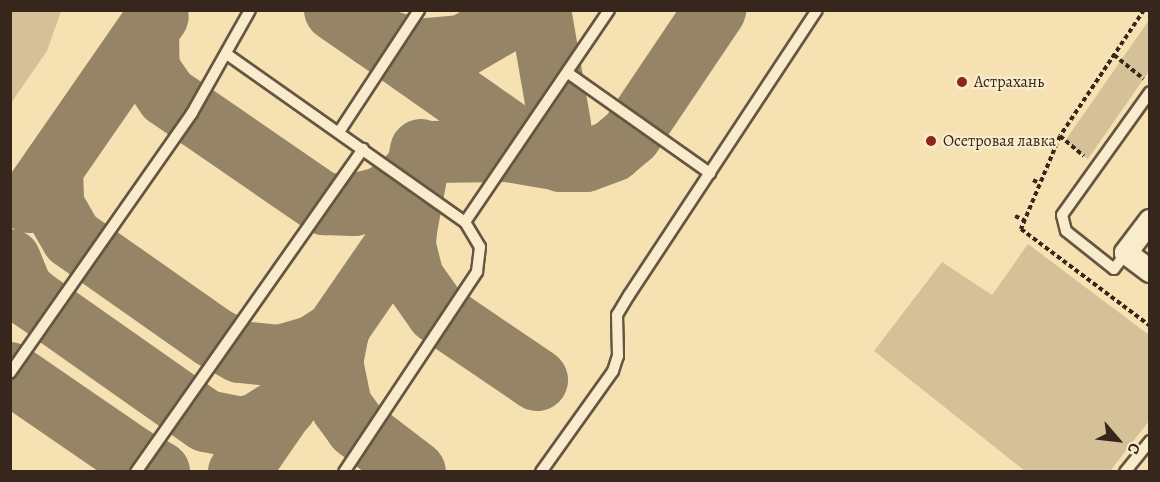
<!DOCTYPE html>
<meta charset="utf-8">
<style>
body{margin:0}
#map{position:relative;width:1160px;height:482px;overflow:hidden;background:#f5e1b1;font-family:Alegreya,serif}
div>[style]{position:absolute}
.green>*{inset:0;background:#d5c198}
.taxiway>*{height:62px;margin:-31px;padding:0 31px;transform-origin:31px;border-radius:31px;background:#968466}
.path>*{height:4px;margin-top:-2px;transform-origin:0;background:repeating-linear-gradient(90deg,#37261c 0 4.5px,transparent 0 7.5px)}
.roads{filter:drop-shadow(2px 0 #665541) drop-shadow(-2px 0 #665541) drop-shadow(0 2px #665541) drop-shadow(0 -2px #665541)}
.lane>*{height:10px;margin:-5px;padding:0 5px;transform-origin:5px;border-radius:5px;background:#f8eccc}
.street>*{height:22px;margin:-11px;padding:0 11px;transform-origin:11px;border-radius:11px;background:#f8eccc}
.dots>*{width:16px;height:16px;translate:-50% -50%;box-sizing:border-box;border:3px solid #f8eccc;border-radius:50%}
span{translate:-50% -50%;white-space:nowrap;text-align:center;line-height:1.15;-webkit-text-stroke:4.5px #f8eccc;paint-order:stroke}
.poi-label{font-size:16px;color:#37261c}
.left{translate:0 -50%;text-align:left}
.frame{position:absolute;inset:0;border:12px solid #37261c;pointer-events:none}
.north{position:absolute;left:1088px;top:410px;width:60px;height:60px;-webkit-text-stroke:4px #f8eccc;paint-order:stroke;rotate:118deg;font-size:16px;font-weight:700;line-height:24px;text-align:center;color:#37261c}
.north::after{content:'';display:block;margin:auto;width:21px;height:27px;background:#37261c;clip-path:polygon(50% 0,100% 100%,50% 72%,0 100%)}
</style>
<div id="map">
<div class="green">
<div style="clip-path:polygon(11px 10px,61px 11px,47px 51px,11px 103px)"></div>
<div style="clip-path:polygon(1149px 20px,1149px 71px,1088px 159px,1065px 141px)"></div>
<div style="clip-path:polygon(1028px 244px,1149px 335px,1149px 421px,1110px 471px,1025px 471px,874px 351px,942px 262px,992px 295px)"></div>
</div>
<div class="taxiway">
<div style="left:335px;top:10px;width:47px;rotate:34.7deg"></div>
<div style="left:374px;top:37px;width:45px;rotate:16.8deg"></div>
<div style="left:417px;top:50px;width:46px;rotate:-5deg"></div>
<div style="left:463px;top:46px;width:50px;rotate:-30.2deg"></div>
<div style="left:540px;top:10px;width:117px;rotate:80.1deg"></div>
<div style="left:148px;top:31px;width:39px;rotate:89deg"></div>
<div style="left:149px;top:70px;width:32px;rotate:55deg"></div>
<div style="left:167px;top:96px;width:191px;rotate:34.5deg"></div>
<div style="left:324px;top:204px;width:30px;rotate:2deg"></div>
<div style="left:354px;top:205px;width:30px;rotate:-15deg"></div>
<div style="left:383px;top:197px;width:25px;rotate:-34deg"></div>
<div style="left:404px;top:183px;width:40px;rotate:-50deg"></div>
<div style="left:430px;top:152px;width:77px;rotate:-0.7deg"></div>
<div style="left:507px;top:151px;width:43px;rotate:9.5deg"></div>
<div style="left:374px;top:37px;width:198px;rotate:35.1deg"></div>
<div style="left:536px;top:151px;width:27px;rotate:22deg"></div>
<div style="left:561px;top:161px;width:24px"></div>
<div style="left:585px;top:161px;width:29px;rotate:-20deg"></div>
<div style="left:612px;top:151px;width:25px;rotate:-40deg"></div>
<div style="left:631px;top:135px;width:151px;rotate:-56.1deg"></div>
<div style="left:421px;top:150px;width:81px;rotate:100.6deg"></div>
<div style="left:406px;top:230px;width:16px;rotate:94deg"></div>
<div style="left:405px;top:246px;width:33px;rotate:76deg"></div>
<div style="left:413px;top:278px;width:42px;rotate:54.8deg"></div>
<div style="left:437px;top:312px;width:121px;rotate:34.2deg"></div>
<div style="left:52px;top:169px;width:36px;rotate:88deg"></div>
<div style="left:53px;top:205px;width:38px;rotate:60deg"></div>
<div style="left:72px;top:238px;width:172px;rotate:35.1deg"></div>
<div style="left:213px;top:337px;width:31px;rotate:29deg"></div>
<div style="left:240px;top:352px;width:40px;rotate:5.7deg"></div>
<div style="left:280px;top:356px;width:35px;rotate:-16deg"></div>
<div style="left:314px;top:346px;width:30px;rotate:-33deg"></div>
<div style="left:29px;top:202px;width:226px;rotate:-55.3deg"></div>
<div style="left:10px;top:260px;width:31px;rotate:68deg"></div>
<div style="left:22px;top:289px;width:13px;rotate:45deg"></div>
<div style="left:31px;top:298px;width:214px;rotate:35.1deg"></div>
<div style="left:206px;top:421px;width:37px;rotate:11deg"></div>
<div style="left:242px;top:428px;width:16px;rotate:-15deg"></div>
<div style="left:257px;top:424px;width:34px;rotate:-32deg"></div>
<div style="left:338px;top:332px;width:31px;rotate:101deg"></div>
<div style="left:332px;top:362px;width:45px;rotate:78.4deg"></div>
<div style="left:341px;top:406px;width:26px;rotate:54deg"></div>
<div style="left:356px;top:427px;width:74px;rotate:37.3deg"></div>
<div style="left:10px;top:373px;width:148px;rotate:34.5deg"></div>
<div style="left:132px;top:457px;width:31px;rotate:29deg"></div>
<div style="left:239px;top:472px;width:294px;rotate:-55.4deg"></div>
</div>
<div class="path">
<div style="left:1144px;top:10px;width:151px;rotate:123.7deg"></div>
<div style="left:1060px;top:136px;width:101px;rotate:112.8deg"></div>
<div style="left:1021px;top:229px;width:161px;rotate:36.9deg"></div>
<div style="left:1114px;top:55px;width:38px;rotate:39deg"></div>
<div style="left:1060px;top:136px;width:31px;rotate:40deg"></div>
<div style="left:1033px;top:180px;width:7px;rotate:27deg"></div>
<div style="left:1015px;top:216px;width:10px;rotate:24deg"></div>
</div>
<div class="roads">
<div class="lane">
<div style="left:228px;top:55px;width:290px;rotate:35.2deg"></div>
<div style="left:465px;top:222px;width:29px;rotate:59deg"></div>
<div style="left:480px;top:247px;width:25px;rotate:97deg"></div>
<div style="left:477px;top:272px;width:240px;rotate:123.6deg"></div>
<div style="left:568px;top:73px;width:174px;rotate:35.2deg"></div>
<div style="left:339px;top:132px;width:146px;rotate:-56.7deg"></div>
<div style="left:465px;top:222px;width:256px;rotate:-55.8deg"></div>
<div style="left:1126px;top:253px;width:20px;rotate:127deg"></div>
<div style="left:1114px;top:269px;width:61px;rotate:-141.6deg"></div>
<div style="left:1066px;top:231px;width:16px;rotate:-104deg"></div>
<div style="left:1062px;top:215px;width:151px;rotate:-54.4deg"></div>
<div style="left:10px;top:373px;width:317px;rotate:-55deg"></div>
<div style="left:192px;top:113px;width:118px;rotate:-60.6deg"></div>
<div style="left:136px;top:472px;width:395px;rotate:-54.9deg"></div>
<div style="left:541px;top:472px;width:124px;rotate:-54.5deg"></div>
<div style="left:613px;top:371px;width:16px;rotate:-72deg"></div>
<div style="left:618px;top:356px;width:41px;rotate:-91.4deg"></div>
<div style="left:617px;top:315px;width:23px;rotate:-59deg"></div>
<div style="left:629px;top:295px;width:341px;rotate:-56.6deg"></div>
<div style="left:1125px;top:472px;width:40px;rotate:-51deg"></div>
</div>
<div class="street">
<div style="left:1150px;top:221px;width:40px;rotate:127deg"></div>
<div style="left:1126px;top:253px;width:30px;rotate:37deg"></div>
</div>
</div>
<div class="dots">
<div style="left:962px;top:82px;background:#8f2418"></div>
<div style="left:931px;top:141px;background:#8f2418"></div>
</div>
<div class="poi-label">
<span class="left" style="left:974px;top:82px">Астрахань</span>
<span class="left" style="left:943px;top:141px">Осетровая лавка</span>
</div>
<div class="frame"></div>
<div class="north">С</div>
</div>
